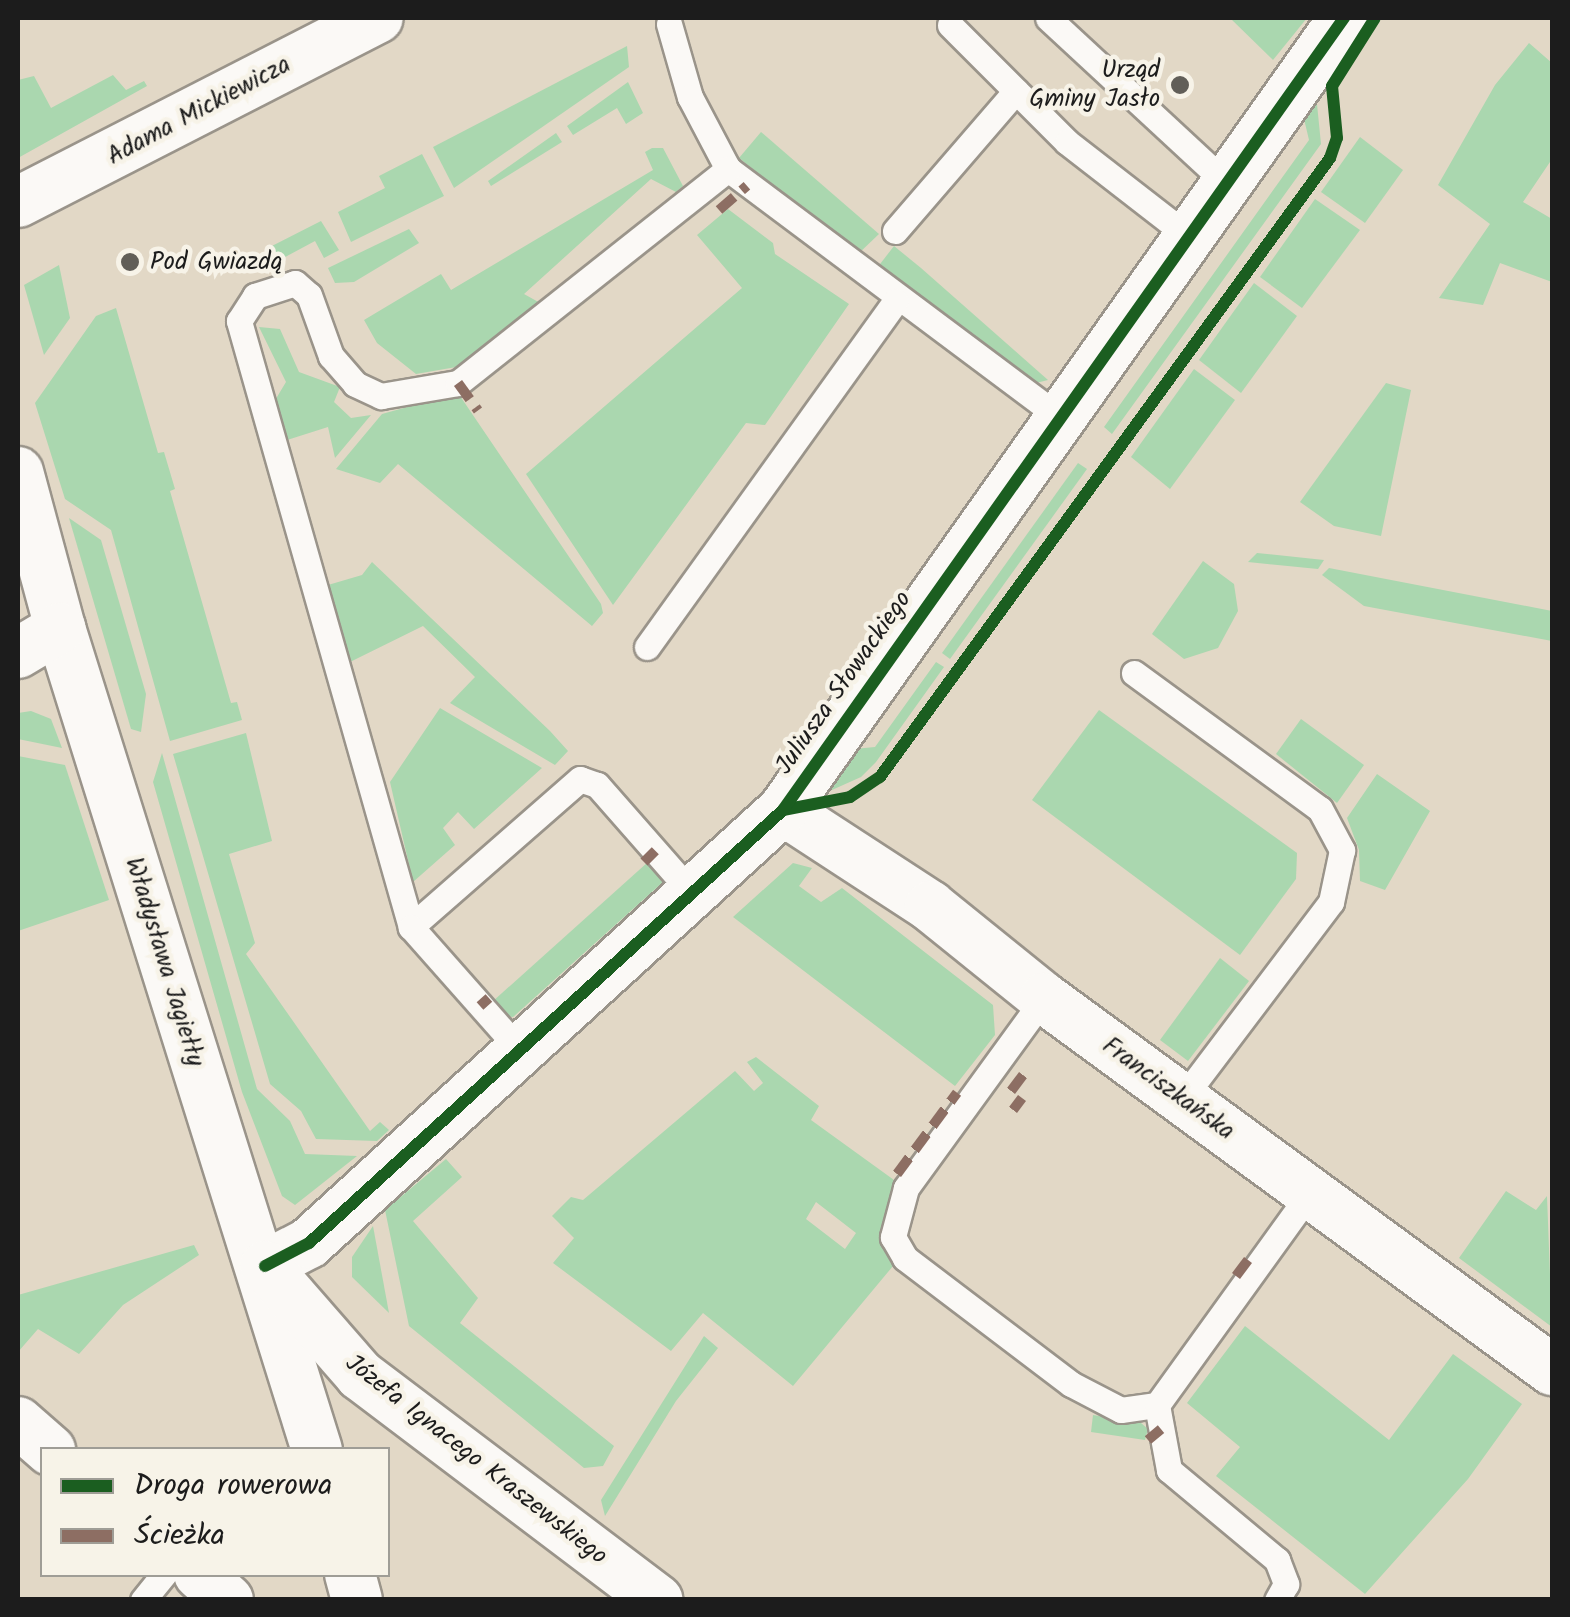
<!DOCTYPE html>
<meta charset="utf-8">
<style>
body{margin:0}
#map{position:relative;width:1570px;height:1617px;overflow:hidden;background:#e2d8c6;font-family:Kalam,sans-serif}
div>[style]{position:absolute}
.green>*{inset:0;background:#aad7af}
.roads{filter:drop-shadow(2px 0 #9a948a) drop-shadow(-2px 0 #9a948a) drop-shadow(0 2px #9a948a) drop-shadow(0 -2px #9a948a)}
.lane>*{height:25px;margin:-12.5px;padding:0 12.5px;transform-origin:12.5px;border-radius:12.5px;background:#fbf9f6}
.street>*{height:50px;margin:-25px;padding:0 25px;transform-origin:25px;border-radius:25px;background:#fbf9f6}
.quiet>*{height:10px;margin-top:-5px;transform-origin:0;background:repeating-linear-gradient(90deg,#8d6e63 0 20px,transparent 0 30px)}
.cycleway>*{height:12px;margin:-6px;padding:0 6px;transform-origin:6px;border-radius:6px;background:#1b5e20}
.dots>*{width:28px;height:28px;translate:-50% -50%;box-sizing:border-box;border:5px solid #f7f3e8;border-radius:50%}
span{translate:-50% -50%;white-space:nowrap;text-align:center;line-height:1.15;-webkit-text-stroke:9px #f7f3e8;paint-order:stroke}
.poi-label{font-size:25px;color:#1c1c1c}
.right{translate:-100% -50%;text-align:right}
.left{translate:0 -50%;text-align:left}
.street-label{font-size:25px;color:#1c1c1c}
.frame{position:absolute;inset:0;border:20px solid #1c1c1c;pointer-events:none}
.legend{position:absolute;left:40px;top:1447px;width:350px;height:130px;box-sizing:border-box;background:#f7f3e8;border:2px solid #9f9d96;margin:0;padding:12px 18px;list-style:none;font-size:30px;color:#1c1c1c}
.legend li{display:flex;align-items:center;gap:20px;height:50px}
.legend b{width:50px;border:2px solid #9f9d96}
</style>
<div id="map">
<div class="green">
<div style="clip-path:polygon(1230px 18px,1307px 18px,1273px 60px)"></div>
<div style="clip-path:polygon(1529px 43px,1552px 63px,1552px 159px,1523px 202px,1552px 219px,1552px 282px,1500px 263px,1483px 305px,1439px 298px,1490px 224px,1438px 185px,1495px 85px)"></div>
<div style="clip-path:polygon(627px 46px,629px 67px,454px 188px,433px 147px)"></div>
<div style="clip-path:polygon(113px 75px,126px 90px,144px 81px,147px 86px,18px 158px,18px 80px,34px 76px,51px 108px)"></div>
<div style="clip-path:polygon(628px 82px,643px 113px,626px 124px,617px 108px,573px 135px,567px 126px)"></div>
<div style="clip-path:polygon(1300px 102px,1317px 104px,1321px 144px,1112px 434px,1104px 427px,1309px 140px)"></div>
<div style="clip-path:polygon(761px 132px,879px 234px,857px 255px,739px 158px)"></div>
<div style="clip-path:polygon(556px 133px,562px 142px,491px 186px,488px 181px)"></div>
<div style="clip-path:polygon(1360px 137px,1403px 170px,1365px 223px,1321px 192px)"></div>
<div style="clip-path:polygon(652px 148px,663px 148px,683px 186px,676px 192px,651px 179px,524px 294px,542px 304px,462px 366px,416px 374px,377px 343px,364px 320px,441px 274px,451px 290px,653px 170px,645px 152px)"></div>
<div style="clip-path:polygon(422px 154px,444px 196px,351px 242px,338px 212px,385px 188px,379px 176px)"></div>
<div style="clip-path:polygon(1315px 199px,1360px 230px,1302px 308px,1260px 277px)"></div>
<div style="clip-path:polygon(728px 209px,773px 243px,775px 254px,849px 304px,765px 425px,746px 423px,613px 605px,526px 474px,742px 288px,697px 235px)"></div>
<div style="clip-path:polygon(321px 221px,339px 250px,324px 258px,315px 241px,274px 263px,266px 249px)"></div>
<div style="clip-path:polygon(409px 229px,419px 243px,354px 282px,335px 283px,328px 268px)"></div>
<div style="clip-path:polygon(894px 246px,921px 268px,1048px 380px,1032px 384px,877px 268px)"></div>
<div style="clip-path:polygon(59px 265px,70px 318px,44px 355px,24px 285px)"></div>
<div style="clip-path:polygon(1254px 283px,1297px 316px,1241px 393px,1199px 360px)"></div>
<div style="clip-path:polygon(116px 308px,158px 453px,164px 452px,175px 489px,170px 491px,231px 703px,237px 702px,242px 720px,170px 741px,111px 530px,65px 499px,35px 403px,96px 316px)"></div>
<div style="clip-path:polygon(259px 327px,280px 329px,299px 372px,340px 387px,334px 402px,351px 418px,371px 415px,335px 458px,328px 427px,284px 441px,274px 402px,286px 382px)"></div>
<div style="clip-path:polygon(1194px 369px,1235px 400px,1170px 489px,1131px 457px)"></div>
<div style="clip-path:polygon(1386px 383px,1411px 390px,1381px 536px,1334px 526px,1300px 502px)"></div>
<div style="clip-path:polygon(458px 393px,601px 604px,603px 613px,592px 626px,398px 464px,380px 483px,336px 469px,382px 414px)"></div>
<div style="clip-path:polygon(1078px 463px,1087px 469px,950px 659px,942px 653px)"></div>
<div style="clip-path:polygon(69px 518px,101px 540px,146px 694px,141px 732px,131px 729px)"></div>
<div style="clip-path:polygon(1257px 553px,1324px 560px,1318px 569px,1248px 562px)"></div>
<div style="clip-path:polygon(1203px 561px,1234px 584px,1238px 611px,1218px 648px,1184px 659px,1152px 634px)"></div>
<div style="clip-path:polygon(372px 562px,550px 731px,568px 751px,555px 765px,450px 703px,475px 677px,423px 626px,350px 662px,328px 585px,362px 575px)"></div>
<div style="clip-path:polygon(1329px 568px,1552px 611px,1552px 641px,1364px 606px,1322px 575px)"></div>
<div style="clip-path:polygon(936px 662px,944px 667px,876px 762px,861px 777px,823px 794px,844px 750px,875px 747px)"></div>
<div style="clip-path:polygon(440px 708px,542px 768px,474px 829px,458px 812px,443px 828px,455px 845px,413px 882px,390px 782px)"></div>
<div style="clip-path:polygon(1099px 710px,1297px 853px,1296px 879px,1240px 955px,1032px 800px)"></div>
<div style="clip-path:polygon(31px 711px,51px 719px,62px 748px,18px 739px,18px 713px)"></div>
<div style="clip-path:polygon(1301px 719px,1364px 765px,1337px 803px,1276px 754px)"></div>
<div style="clip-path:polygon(246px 733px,272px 841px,229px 854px,255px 943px,246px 954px,370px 1131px,380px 1122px,389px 1130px,377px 1141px,316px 1139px,301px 1111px,270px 1084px,173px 754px)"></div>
<div style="clip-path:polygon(162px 753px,257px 1089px,290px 1121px,305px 1154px,357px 1156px,295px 1205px,282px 1196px,242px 1092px,153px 782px)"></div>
<div style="clip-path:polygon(18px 756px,65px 765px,109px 900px,18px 931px)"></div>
<div style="clip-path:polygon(1377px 774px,1430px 811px,1385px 890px,1360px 881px,1359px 850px,1347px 818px)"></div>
<div style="clip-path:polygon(648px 862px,663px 882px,513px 1017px,505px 1016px,492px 1002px)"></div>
<div style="clip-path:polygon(793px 863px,812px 868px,799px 886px,821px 902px,842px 888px,993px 1005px,995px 1035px,955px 1086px,733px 917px)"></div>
<div style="clip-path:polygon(1220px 958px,1249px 981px,1188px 1061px,1160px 1040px)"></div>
<div style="clip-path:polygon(evenodd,756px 1057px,819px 1106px,811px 1120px,894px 1180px,882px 1232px,893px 1266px,793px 1386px,703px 1313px,671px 1351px,553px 1263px,574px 1238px,552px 1216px,571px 1197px,583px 1200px,735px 1071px,754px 1091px,763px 1083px,747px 1062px,756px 1057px,816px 1202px,856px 1233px,845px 1249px,806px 1219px,816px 1202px)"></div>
<div style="clip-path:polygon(446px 1159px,462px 1177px,413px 1221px,478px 1298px,460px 1323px,614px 1446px,603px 1466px,584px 1468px,409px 1326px,385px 1210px)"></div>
<div style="clip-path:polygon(1506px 1191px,1536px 1210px,1547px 1196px,1552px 1327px,1459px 1258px)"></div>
<div style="clip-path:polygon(373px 1226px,389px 1313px,352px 1277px,352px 1257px)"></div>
<div style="clip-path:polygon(194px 1245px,199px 1255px,123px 1305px,79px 1354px,38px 1329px,18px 1352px,18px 1295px)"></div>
<div style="clip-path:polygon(1245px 1326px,1389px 1440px,1453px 1354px,1522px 1404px,1468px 1479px,1365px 1594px,1216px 1476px,1240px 1447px,1187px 1403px)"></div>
<div style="clip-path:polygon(704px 1336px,718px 1348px,676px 1401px,605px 1516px,601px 1500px)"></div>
<div style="clip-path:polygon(1093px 1415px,1141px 1423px,1148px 1429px,1145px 1440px,1091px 1432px)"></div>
</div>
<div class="roads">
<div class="lane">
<div style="left:1048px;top:18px;width:240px;rotate:42.8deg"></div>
<div style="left:669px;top:24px;width:76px;rotate:74deg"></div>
<div style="left:690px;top:97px;width:81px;rotate:62.2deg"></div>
<div style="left:728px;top:169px;width:414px;rotate:36.8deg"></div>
<div style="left:950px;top:25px;width:165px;rotate:45deg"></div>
<div style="left:1067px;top:142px;width:152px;rotate:37.8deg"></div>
<div style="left:895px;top:231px;width:185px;rotate:-49.2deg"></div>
<div style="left:647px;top:647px;width:426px;rotate:-54.3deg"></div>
<div style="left:1134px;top:673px;width:230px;rotate:36.2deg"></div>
<div style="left:1320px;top:809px;width:47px;rotate:61.8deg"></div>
<div style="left:1342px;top:850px;width:53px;rotate:101.9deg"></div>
<div style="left:1331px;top:902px;width:248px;rotate:127.1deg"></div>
<div style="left:692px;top:893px;width:144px;rotate:-131.3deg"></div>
<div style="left:597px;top:785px;width:18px;rotate:-161deg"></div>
<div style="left:580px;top:779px;width:225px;rotate:138.8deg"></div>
<div style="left:411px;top:927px;width:630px;rotate:-105.85deg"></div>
<div style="left:239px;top:321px;width:30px;rotate:-57deg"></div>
<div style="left:255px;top:296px;width:42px;rotate:-18deg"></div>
<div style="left:295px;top:283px;width:18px;rotate:41deg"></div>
<div style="left:309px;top:295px;width:65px;rotate:70.2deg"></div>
<div style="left:331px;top:356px;width:37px;rotate:49deg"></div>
<div style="left:355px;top:384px;width:29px;rotate:25deg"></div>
<div style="left:381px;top:396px;width:78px;rotate:-9.6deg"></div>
<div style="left:458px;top:383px;width:345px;rotate:-38.4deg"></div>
<div style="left:411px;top:927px;width:164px;rotate:48.5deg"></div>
<div style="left:1044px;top:998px;width:235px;rotate:126deg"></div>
<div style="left:906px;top:1188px;width:51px;rotate:104.9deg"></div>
<div style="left:893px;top:1237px;width:24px;rotate:60deg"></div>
<div style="left:905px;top:1258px;width:208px;rotate:37.2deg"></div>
<div style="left:1071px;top:1384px;width:56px;rotate:27.5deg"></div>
<div style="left:1121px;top:1410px;width:36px;rotate:-8deg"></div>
<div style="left:1157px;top:1405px;width:261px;rotate:-54.2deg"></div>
<div style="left:1157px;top:1405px;width:66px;rotate:79.5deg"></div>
<div style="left:1169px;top:1470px;width:141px;rotate:39.8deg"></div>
<div style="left:1277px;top:1560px;width:26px;rotate:69deg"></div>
<div style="left:1286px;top:1584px;width:18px;rotate:119deg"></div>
<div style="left:143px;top:1600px;width:33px;rotate:-51deg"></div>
</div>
<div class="street">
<div style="left:18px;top:202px;width:404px;rotate:-27.1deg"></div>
<div style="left:18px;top:472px;width:162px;rotate:74.9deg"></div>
<div style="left:60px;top:628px;width:861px;rotate:72.64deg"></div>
<div style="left:18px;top:653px;width:49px;rotate:-30.8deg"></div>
<div style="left:783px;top:810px;width:176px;rotate:33.1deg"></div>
<div style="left:930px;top:906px;width:146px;rotate:38.9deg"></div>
<div style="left:1044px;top:998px;width:630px;rotate:36.21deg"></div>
<div style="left:265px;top:1266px;width:50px;rotate:-27.6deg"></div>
<div style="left:309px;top:1243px;width:642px;rotate:-42.41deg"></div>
<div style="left:783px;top:810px;width:971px;rotate:-54.69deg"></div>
<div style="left:265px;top:1266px;width:145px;rotate:48.9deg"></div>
<div style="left:360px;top:1375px;width:373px;rotate:37.1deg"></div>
<div style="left:18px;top:1422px;width:43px;rotate:41.2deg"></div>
<div style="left:199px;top:1574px;width:39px;rotate:42deg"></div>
<div style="left:350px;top:1574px;width:27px;rotate:75deg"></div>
</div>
</div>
<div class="quiet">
<div style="left:719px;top:210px;width:37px;rotate:-41deg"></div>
<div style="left:458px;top:383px;width:34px;rotate:54deg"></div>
<div style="left:644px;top:862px;width:16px;rotate:-45deg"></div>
<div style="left:480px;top:1006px;width:12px;rotate:-42deg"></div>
<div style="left:1011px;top:1091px;width:20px;rotate:-53deg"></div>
<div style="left:1013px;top:1110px;width:15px;rotate:-53deg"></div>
<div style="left:897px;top:1174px;width:101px;rotate:-53.5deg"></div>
<div style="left:1236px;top:1276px;width:20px;rotate:-53deg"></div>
<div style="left:1148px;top:1440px;width:17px;rotate:-40deg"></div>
</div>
<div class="cycleway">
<div style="left:783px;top:810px;width:68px;rotate:-11deg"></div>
<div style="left:850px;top:797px;width:36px;rotate:-34deg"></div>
<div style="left:880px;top:777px;width:765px;rotate:-53.98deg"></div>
<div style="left:1330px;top:158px;width:21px;rotate:-71deg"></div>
<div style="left:1337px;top:138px;width:52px;rotate:-95.5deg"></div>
<div style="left:1332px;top:86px;width:80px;rotate:-57.7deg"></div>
<div style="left:265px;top:1266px;width:50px;rotate:-27.6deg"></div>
<div style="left:309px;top:1243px;width:642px;rotate:-42.41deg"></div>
<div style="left:783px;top:810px;width:971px;rotate:-54.69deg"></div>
</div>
<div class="dots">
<div style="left:1180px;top:85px;background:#615e58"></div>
<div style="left:130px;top:262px;background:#615e58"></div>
</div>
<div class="poi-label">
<span class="right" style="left:1160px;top:85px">Urząd<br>Gminy Jasło</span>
<span class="left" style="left:150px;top:262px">Pod Gwiazdą</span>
</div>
<div class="street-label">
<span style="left:199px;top:111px;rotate:-28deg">Adama Mickiewicza</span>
<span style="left:844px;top:683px;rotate:-55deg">Juliusza Słowackiego</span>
<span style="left:164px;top:962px;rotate:73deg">Władysława Jagiełły</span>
<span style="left:1168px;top:1089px;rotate:36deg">Franciszkańska</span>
<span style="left:476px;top:1460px;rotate:38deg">Józefa Ignacego Kraszewskiego</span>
</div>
<div class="frame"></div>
<ul class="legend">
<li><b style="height:12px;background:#1b5e20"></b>Droga rowerowa</li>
<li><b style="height:12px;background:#8d6e63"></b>Ścieżka</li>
</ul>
</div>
